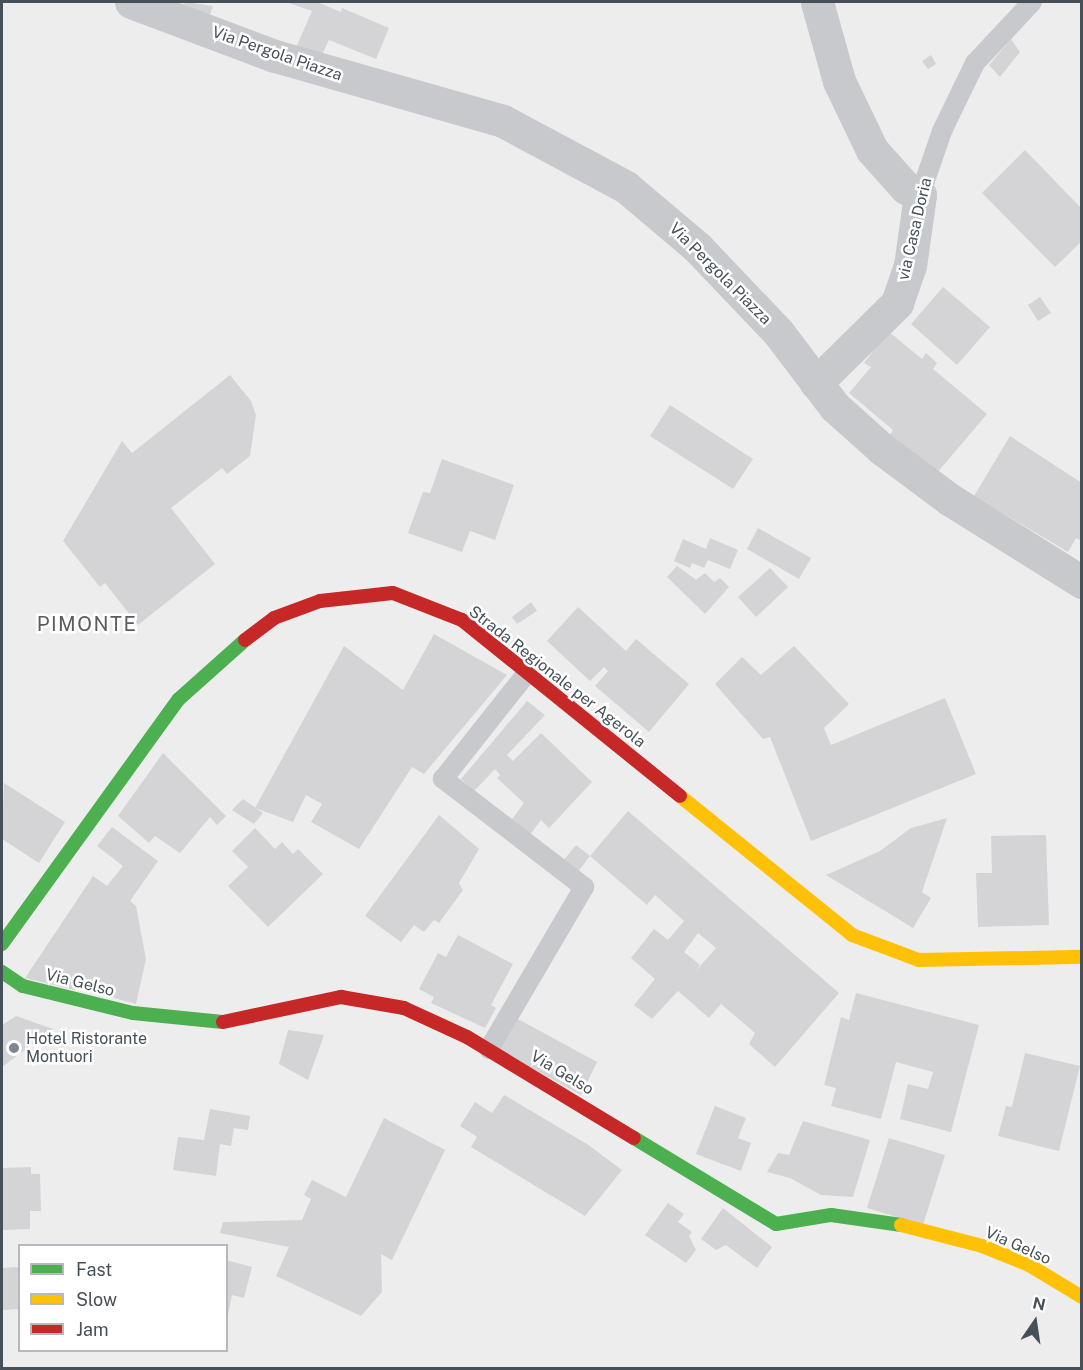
<!DOCTYPE html>
<style>
body{margin:0}
#map{position:relative;width:1083px;height:1370px;overflow:hidden;background:#eeeded;font-family:"Public Sans",sans-serif}
div>[style]{position:absolute}
.building>*{inset:0;background:#d4d4d6}
.lane>*{height:20px;margin:-10px;padding:0 10px;transform-origin:10px;border-radius:10px;background:#c7c9cc}
.street>*{height:33px;margin:-16.5px;padding:0 16.5px;transform-origin:16.5px;border-radius:16.5px;background:#c7c9cc}
.fast>*{height:14px;margin:-7px;padding:0 7px;transform-origin:7px;border-radius:7px;background:#4caf50}
.slow>*{height:14px;margin:-7px;padding:0 7px;transform-origin:7px;border-radius:7px;background:#ffc107}
.jam>*{height:14px;margin:-7px;padding:0 7px;transform-origin:7px;border-radius:7px;background:#c62828}
.dots>*{width:16px;height:16px;translate:-50% -50%;box-sizing:border-box;border:3px solid #fff;border-radius:50%}
span{translate:-50% -50%;white-space:nowrap;text-align:center;line-height:1.15;-webkit-text-stroke:5px #fff;paint-order:stroke}
.street-label{font-size:16px;color:#465059}
.poi-label{font-size:16px;color:#465059}
.left{translate:0 -50%;text-align:left}
.quarter-label{font-size:20px;color:#595d61;letter-spacing:1.5px}
.frame{position:absolute;inset:0;border:3px solid #465059;pointer-events:none}
.legend{position:absolute;left:18px;top:1244px;width:210px;height:108px;box-sizing:border-box;background:#fff;border:2px solid #b5b9bd;margin:0;padding:8px 10px;list-style:none;font-size:18px;color:#465059}
.legend li{display:flex;align-items:center;gap:12px;height:30px}
.legend b{width:30px;border:2px solid #b5b9bd}
.north{position:absolute;left:1005px;top:1292px;width:60px;height:60px;-webkit-text-stroke:4px #fff;paint-order:stroke;rotate:13deg;font-size:16px;font-weight:700;line-height:24px;text-align:center;color:#465059}
.north::after{content:'';display:block;margin:auto;width:21px;height:27px;background:#465059;clip-path:polygon(50% 0,100% 100%,50% 72%,0 100%)}
</style>
<div id="map">
<div class="building">
<div style="clip-path:polygon(185px 2px,213px 6px,208px 20px,182px 10px)"></div>
<div style="clip-path:polygon(286px 2px,317px 2px,341px 12px,342px 8px,389px 28px,376px 59px,329px 40px,320px 59px,295px 50px,312px 11px)"></div>
<div style="clip-path:polygon(1011px 39px,1020px 52px,1000px 77px,989px 65px)"></div>
<div style="clip-path:polygon(931px 55px,936px 64px,928px 69px,922px 61px)"></div>
<div style="clip-path:polygon(1025px 150px,1082px 209px,1082px 241px,1055px 267px,982px 193px)"></div>
<div style="clip-path:polygon(943px 287px,990px 327px,957px 365px,911px 324px)"></div>
<div style="clip-path:polygon(1040px 297px,1051px 313px,1038px 321px,1028px 305px)"></div>
<div style="clip-path:polygon(888px 331px,922px 359px,926px 353px,937px 363px,933px 369px,987px 414px,931px 480px,885px 442px,893px 430px,849px 393px,871px 367px,864px 363px)"></div>
<div style="clip-path:polygon(230px 375px,251px 401px,256px 415px,250px 456px,227px 474px,222px 468px,171px 508px,215px 564px,138px 625px,105px 583px,100px 587px,63px 541px,122px 441px,132px 453px)"></div>
<div style="clip-path:polygon(670px 405px,753px 459px,733px 489px,650px 436px)"></div>
<div style="clip-path:polygon(1010px 436px,1082px 483px,1082px 541px,1076px 538px,1068px 552px,974px 496px)"></div>
<div style="clip-path:polygon(442px 459px,514px 485px,495px 540px,470px 531px,462px 552px,408px 533px,423px 492px,430px 493px)"></div>
<div style="clip-path:polygon(758px 528px,811px 558px,799px 579px,747px 549px)"></div>
<div style="clip-path:polygon(710px 538px,738px 550px,730px 569px,708px 560px,704px 568px,692px 563px,690px 568px,674px 561px,683px 539px,706px 549px)"></div>
<div style="clip-path:polygon(677px 566px,696px 580px,705px 573px,714px 582px,720px 578px,729px 587px,705px 614px,667px 577px)"></div>
<div style="clip-path:polygon(770px 568px,788px 587px,756px 617px,738px 597px)"></div>
<div style="clip-path:polygon(531px 602px,537px 611px,517px 624px,512px 617px)"></div>
<div style="clip-path:polygon(578px 607px,626px 651px,636px 639px,689px 684px,649px 732px,595px 686px,608px 671px,604px 667px,590px 681px,547px 641px)"></div>
<div style="clip-path:polygon(434px 634px,507px 675px,424px 774px,412px 767px,359px 849px,311px 822px,322px 804px,306px 795px,293px 822px,255px 808px,344px 646px,403px 690px)"></div>
<div style="clip-path:polygon(794px 646px,849px 704px,824px 728px,831px 745px,945px 698px,976px 774px,811px 841px,770px 737px,763px 739px,715px 684px,742px 657px,761px 675px)"></div>
<div style="clip-path:polygon(527px 701px,545px 715px,507px 755px,513px 761px,541px 733px,592px 782px,549px 828px,541px 820px,529px 836px,510px 822px,524px 803px,497px 778px,500px 775px,495px 769px,474px 791px,461px 779px)"></div>
<div style="clip-path:polygon(163px 753px,226px 816px,217px 825px,210px 817px,180px 853px,155px 836px,149px 843px,118px 816px)"></div>
<div style="clip-path:polygon(4px 783px,65px 822px,39px 863px,2px 839px)"></div>
<div style="clip-path:polygon(243px 799px,263px 813px,254px 824px,232px 810px)"></div>
<div style="clip-path:polygon(evenodd,628px 811px,839px 993px,775px 1067px,749px 1044px,755px 1033px,721px 1004px,709px 1018px,678px 991px,652px 1019px,634px 1005px,655px 979px,631px 958px,654px 929px,668px 940px,684px 921px,655px 895px,647px 905px,590px 856px,577px 873px,563px 861px,576px 845px,590px 856px,628px 811px,698px 933px,716px 948px,695px 972px,700px 965px,684px 952px,698px 933px)"></div>
<div style="clip-path:polygon(439px 815px,479px 849px,459px 883px,463px 890px,439px 923px,434px 920px,424px 932px,414px 925px,401px 942px,365px 916px)"></div>
<div style="clip-path:polygon(947px 818px,922px 892px,931px 898px,913px 928px,826px 875px,880px 851px,911px 828px)"></div>
<div style="clip-path:polygon(112px 827px,158px 861px,130px 901px,136px 906px,146px 959px,136px 1004px,100px 994px,101px 986px,79px 978px,75px 990px,25px 978px,93px 876px,107px 886px,123px 866px,97px 846px)"></div>
<div style="clip-path:polygon(255px 828px,275px 849px,282px 842px,293px 854px,298px 849px,323px 874px,268px 927px,228px 886px,248px 867px,232px 851px)"></div>
<div style="clip-path:polygon(1046px 835px,1049px 925px,978px 927px,976px 873px,992px 873px,991px 836px)"></div>
<div style="clip-path:polygon(458px 935px,513px 964px,491px 1005px,496px 1008px,485px 1028px,431px 1003px,434px 997px,419px 989px,438px 953px,446px 957px)"></div>
<div style="clip-path:polygon(856px 993px,979px 1025px,951px 1132px,900px 1119px,908px 1084px,928px 1089px,933px 1072px,896px 1062px,881px 1119px,831px 1106px,836px 1088px,824px 1085px,841px 1017px,849px 1020px)"></div>
<div style="clip-path:polygon(16px 1016px,53px 1029px,2px 1067px,2px 1025px)"></div>
<div style="clip-path:polygon(518px 1019px,597px 1062px,581px 1095px,499px 1050px)"></div>
<div style="clip-path:polygon(288px 1030px,324px 1035px,308px 1080px,279px 1064px)"></div>
<div style="clip-path:polygon(1025px 1053px,1080px 1066px,1059px 1151px,998px 1136px,1006px 1106px,1012px 1107px)"></div>
<div style="clip-path:polygon(504px 1095px,587px 1144px,622px 1170px,585px 1216px,471px 1147px,477px 1137px,460px 1126px,475px 1102px,492px 1113px)"></div>
<div style="clip-path:polygon(715px 1106px,746px 1118px,738px 1138px,751px 1143px,741px 1171px,696px 1154px)"></div>
<div style="clip-path:polygon(210px 1109px,250px 1116px,248px 1130px,234px 1128px,231px 1146px,220px 1144px,216px 1176px,173px 1170px,178px 1137px,204px 1140px)"></div>
<div style="clip-path:polygon(384px 1118px,445px 1150px,392px 1260px,381px 1254px,382px 1292px,361px 1316px,276px 1276px,289px 1247px,220px 1233px,223px 1222px,302px 1220px,311px 1199px,304px 1195px,312px 1180px,346px 1197px)"></div>
<div style="clip-path:polygon(803px 1121px,870px 1140px,853px 1197px,821px 1195px,790px 1178px,767px 1172px,778px 1153px,789px 1155px)"></div>
<div style="clip-path:polygon(889px 1138px,945px 1155px,923px 1225px,867px 1208px)"></div>
<div style="clip-path:polygon(31px 1167px,31px 1174px,40px 1174px,41px 1211px,30px 1211px,30px 1229px,2px 1230px,2px 1168px)"></div>
<div style="clip-path:polygon(668px 1203px,684px 1214px,678px 1222px,692px 1232px,689px 1236px,696px 1250px,686px 1263px,645px 1235px)"></div>
<div style="clip-path:polygon(723px 1208px,772px 1247px,757px 1268px,726px 1245px,716px 1250px,701px 1239px)"></div>
<div style="clip-path:polygon(226px 1260px,252px 1267px,244px 1298px,232px 1295px,228px 1315px)"></div>
<div style="clip-path:polygon(20px 1267px,20px 1309px,2px 1310px,2px 1268px)"></div>
</div>
<div class="lane">
<div style="left:920px;top:195px;width:68px;rotate:-71deg"></div>
<div style="left:942px;top:131px;width:76px;rotate:-64.1deg"></div>
<div style="left:975px;top:63px;width:83px;rotate:-46.9deg"></div>
<div style="left:489px;top:1049px;width:188px;rotate:-59.6deg"></div>
<div style="left:584px;top:887px;width:178px;rotate:-142.5deg"></div>
<div style="left:443px;top:779px;width:135px;rotate:-51.6deg"></div>
</div>
<div class="street">
<div style="left:131px;top:2px;width:154px;rotate:20.6deg"></div>
<div style="left:275px;top:56px;width:237px;rotate:15.9deg"></div>
<div style="left:503px;top:121px;width:140px;rotate:28.2deg"></div>
<div style="left:626px;top:187px;width:93px;rotate:40.2deg"></div>
<div style="left:697px;top:247px;width:117px;rotate:46.4deg"></div>
<div style="left:778px;top:332px;width:94px;rotate:52.8deg"></div>
<div style="left:835px;top:407px;width:63px;rotate:41.8deg"></div>
<div style="left:882px;top:449px;width:84px;rotate:36.7deg"></div>
<div style="left:949px;top:499px;width:157px;rotate:32deg"></div>
<div style="left:816px;top:383px;width:114px;rotate:-44.6deg"></div>
<div style="left:897px;top:303px;width:39px;rotate:-71deg"></div>
<div style="left:910px;top:266px;width:72px;rotate:-82deg"></div>
<div style="left:920px;top:195px;width:16px;rotate:-153deg"></div>
<div style="left:906px;top:188px;width:51px;rotate:-131.8deg"></div>
<div style="left:872px;top:150px;width:76px;rotate:-115.6deg"></div>
<div style="left:839px;top:81px;width:82px;rotate:-105.6deg"></div>
</div>
<div class="fast">
<div style="left:2px;top:944px;width:302px;rotate:-54.2deg"></div>
<div style="left:179px;top:699px;width:89px;rotate:-41.8deg"></div>
<div style="left:2px;top:972px;width:25px;rotate:34deg"></div>
<div style="left:23px;top:986px;width:113px;rotate:13.8deg"></div>
<div style="left:133px;top:1013px;width:90px;rotate:5.7deg"></div>
<div style="left:634px;top:1138px;width:166px;rotate:31.2deg"></div>
<div style="left:776px;top:1224px;width:56px;rotate:-9.3deg"></div>
<div style="left:831px;top:1215px;width:71px;rotate:8.1deg"></div>
</div>
<div class="slow">
<div style="left:680px;top:796px;width:221px;rotate:38.9deg"></div>
<div style="left:852px;top:935px;width:72px;rotate:20.5deg"></div>
<div style="left:919px;top:960px;width:163px;rotate:-1.1deg"></div>
<div style="left:901px;top:1225px;width:84px;rotate:14.5deg"></div>
<div style="left:982px;top:1246px;width:51px;rotate:22deg"></div>
<div style="left:1029px;top:1265px;width:62px;rotate:31.1deg"></div>
</div>
<div class="jam">
<div style="left:245px;top:640px;width:36px;rotate:-37deg"></div>
<div style="left:274px;top:618px;width:49px;rotate:-20.3deg"></div>
<div style="left:320px;top:601px;width:73px;rotate:-6.3deg"></div>
<div style="left:393px;top:593px;width:74px;rotate:21.4deg"></div>
<div style="left:462px;top:620px;width:280px;rotate:38.9deg"></div>
<div style="left:223px;top:1022px;width:121px;rotate:-12deg"></div>
<div style="left:341px;top:997px;width:64px;rotate:9.9deg"></div>
<div style="left:404px;top:1008px;width:69px;rotate:24.7deg"></div>
<div style="left:467px;top:1037px;width:195px;rotate:31.2deg"></div>
</div>
<div class="dots">
<div style="left:14px;top:1048px;background:#81878d"></div>
</div>
<div class="street-label">
<span style="left:277px;top:54px;rotate:19deg">Via Pergola Piazza</span>
<span style="left:915px;top:229px;rotate:-77deg">via Casa Doria</span>
<span style="left:720px;top:274px;rotate:45deg">Via Pergola Piazza</span>
<span style="left:557px;top:677px;rotate:38deg">Strada Regionale per Agerola</span>
<span style="left:80px;top:983px;rotate:14deg">Via Gelso</span>
<span style="left:562px;top:1073px;rotate:31deg">Via Gelso</span>
<span style="left:1018px;top:1246px;rotate:24deg">Via Gelso</span>
</div>
<div class="poi-label">
<span class="left" style="left:26px;top:1048px">Hotel Ristorante<br>Montuori</span>
</div>
<div class="quarter-label">
<span style="left:87px;top:624px">PIMONTE</span>
</div>
<div class="frame"></div>
<ul class="legend">
<li><b style="height:8px;background:#4caf50"></b>Fast</li>
<li><b style="height:8px;background:#ffc107"></b>Slow</li>
<li><b style="height:8px;background:#c62828"></b>Jam</li>
</ul>
<div class="north">N</div>
</div>
